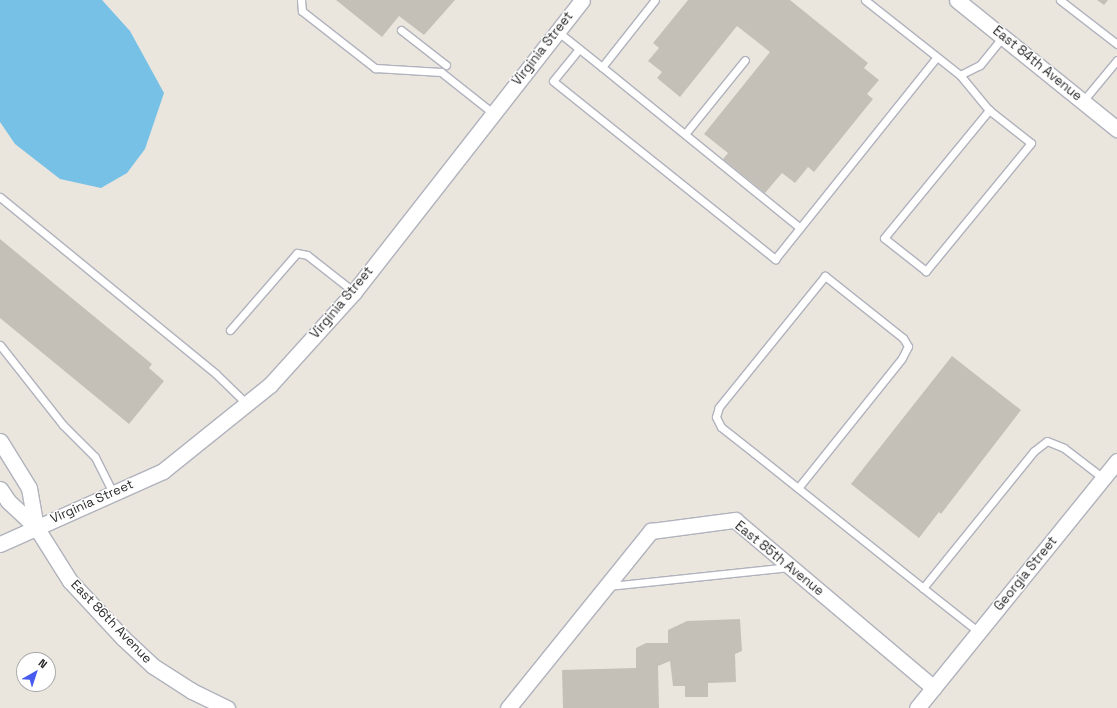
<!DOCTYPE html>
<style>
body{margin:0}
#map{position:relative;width:1117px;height:708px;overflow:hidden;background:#ebe6dd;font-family:"Space Grotesk",sans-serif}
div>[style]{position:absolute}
.water>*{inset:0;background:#77c1e6}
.building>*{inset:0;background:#c4c0b8}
.roads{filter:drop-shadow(1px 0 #b0b2bd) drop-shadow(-1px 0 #b0b2bd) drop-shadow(0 1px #b0b2bd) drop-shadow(0 -1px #b0b2bd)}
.lane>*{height:7px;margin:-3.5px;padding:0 3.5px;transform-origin:3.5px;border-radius:3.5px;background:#fff}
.street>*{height:15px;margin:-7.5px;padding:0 7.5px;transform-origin:7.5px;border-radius:7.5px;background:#fff}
span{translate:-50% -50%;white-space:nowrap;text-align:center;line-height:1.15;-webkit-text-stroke:3px #fff;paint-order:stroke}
.street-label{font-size:13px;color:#2a2a2a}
.north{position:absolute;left:16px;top:652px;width:40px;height:40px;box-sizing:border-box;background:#fff;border:1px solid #aaa;border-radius:50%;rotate:39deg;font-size:11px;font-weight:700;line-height:16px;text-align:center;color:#2a2a2a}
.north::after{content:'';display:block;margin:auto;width:14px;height:18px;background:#475bee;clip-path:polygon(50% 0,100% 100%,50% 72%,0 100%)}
</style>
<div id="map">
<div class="water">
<div style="clip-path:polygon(0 0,102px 0,130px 31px,164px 93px,145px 149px,127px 173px,101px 188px,60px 179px,15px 144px,0 122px)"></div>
</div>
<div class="building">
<div style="clip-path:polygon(336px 0,455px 0,424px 35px,399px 16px,382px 37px)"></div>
<div style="clip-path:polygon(688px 0,790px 0,868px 63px,864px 68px,879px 80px,867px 94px,873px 99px,814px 172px,808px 167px,795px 183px,782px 173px,765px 193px,723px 159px,728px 153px,704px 134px,770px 52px,737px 26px,680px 97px,657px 78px,662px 72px,648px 61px,659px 48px,653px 43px)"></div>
<div style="clip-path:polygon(1097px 0,1108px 0,1104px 5px)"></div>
<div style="clip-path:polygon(0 239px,152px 364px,149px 368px,164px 381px,129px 424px,0 318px)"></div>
<div style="clip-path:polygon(952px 356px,1021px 410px,941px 514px,939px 512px,919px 538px,851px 484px)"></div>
<div style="clip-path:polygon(740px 619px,742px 651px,735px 654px,736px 682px,708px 683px,708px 697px,685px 697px,685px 686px,673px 686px,670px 661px,658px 666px,659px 708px,563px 708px,562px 670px,636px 668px,636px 648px,646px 643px,668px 643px,668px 630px,687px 621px)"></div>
</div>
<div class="roads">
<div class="lane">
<div style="left:301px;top:0;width:11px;rotate:85deg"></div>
<div style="left:302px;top:11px;width:93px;rotate:38deg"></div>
<div style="left:375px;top:68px;width:66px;rotate:3.5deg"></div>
<div style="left:441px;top:72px;width:66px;rotate:38.3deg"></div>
<div style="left:865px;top:0;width:121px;rotate:38.3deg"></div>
<div style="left:960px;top:75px;width:22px;rotate:-27deg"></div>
<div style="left:980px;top:65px;width:36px;rotate:-51deg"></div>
<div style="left:1060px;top:0;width:72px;rotate:37.7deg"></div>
<div style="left:401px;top:30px;width:57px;rotate:37.9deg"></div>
<div style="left:557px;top:31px;width:58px;rotate:38.7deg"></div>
<div style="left:602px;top:67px;width:85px;rotate:-51.7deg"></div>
<div style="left:579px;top:49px;width:41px;rotate:129.1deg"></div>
<div style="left:553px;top:81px;width:285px;rotate:38.7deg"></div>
<div style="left:775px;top:259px;width:259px;rotate:-51.3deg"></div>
<div style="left:602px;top:67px;width:255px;rotate:39.1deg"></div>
<div style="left:960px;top:75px;width:45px;rotate:50.4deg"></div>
<div style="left:989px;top:110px;width:53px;rotate:38.2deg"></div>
<div style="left:1031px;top:143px;width:166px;rotate:129.4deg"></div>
<div style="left:926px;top:271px;width:53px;rotate:-141.8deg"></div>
<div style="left:884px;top:238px;width:166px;rotate:-50.6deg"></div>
<div style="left:1083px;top:101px;width:53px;rotate:-50.3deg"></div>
<div style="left:685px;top:134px;width:95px;rotate:-51deg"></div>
<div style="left:0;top:197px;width:279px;rotate:39.3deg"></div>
<div style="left:216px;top:374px;width:43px;rotate:44.1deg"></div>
<div style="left:230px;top:330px;width:102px;rotate:-49deg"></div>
<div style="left:297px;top:253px;width:10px;rotate:11deg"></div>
<div style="left:307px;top:255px;width:60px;rotate:38.2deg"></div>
<div style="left:0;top:345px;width:102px;rotate:51.8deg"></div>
<div style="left:63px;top:425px;width:45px;rotate:45deg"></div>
<div style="left:95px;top:457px;width:40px;rotate:63.4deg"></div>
<div style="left:798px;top:488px;width:166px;rotate:-51.3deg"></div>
<div style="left:902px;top:358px;width:13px;rotate:-63deg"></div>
<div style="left:908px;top:346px;width:9px;rotate:-122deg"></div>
<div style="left:903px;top:338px;width:100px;rotate:-141.5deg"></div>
<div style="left:825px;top:276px;width:169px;rotate:129deg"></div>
<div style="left:719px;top:407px;width:10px;rotate:107deg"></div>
<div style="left:716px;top:417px;width:11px;rotate:63deg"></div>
<div style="left:721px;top:427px;width:42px;rotate:38.2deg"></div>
<div style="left:754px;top:453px;width:216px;rotate:38.6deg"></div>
<div style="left:923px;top:588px;width:71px;rotate:38.2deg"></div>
<div style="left:609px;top:586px;width:181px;rotate:-6deg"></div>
<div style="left:923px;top:588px;width:176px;rotate:-51deg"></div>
<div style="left:1034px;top:451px;width:16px;rotate:-38deg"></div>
<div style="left:1047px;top:441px;width:18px;rotate:22deg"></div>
<div style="left:1064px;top:448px;width:49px;rotate:37.6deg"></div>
</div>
<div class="street">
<div style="left:957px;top:0;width:206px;rotate:38.9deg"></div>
<div style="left:0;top:441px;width:55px;rotate:58.3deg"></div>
<div style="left:29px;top:488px;width:40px;rotate:80deg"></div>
<div style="left:0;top:489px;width:14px;rotate:56deg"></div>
<div style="left:8px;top:501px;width:38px;rotate:43deg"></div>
<div style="left:36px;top:527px;width:64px;rotate:57.8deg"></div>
<div style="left:70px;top:581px;width:78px;rotate:47.1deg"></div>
<div style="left:123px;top:638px;width:41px;rotate:43deg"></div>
<div style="left:153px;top:666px;width:46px;rotate:32.7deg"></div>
<div style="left:192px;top:691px;width:39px;rotate:26deg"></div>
<div style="left:0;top:544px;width:179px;rotate:-24.1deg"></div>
<div style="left:163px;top:471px;width:137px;rotate:-38.8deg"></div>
<div style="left:270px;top:385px;width:125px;rotate:-47.9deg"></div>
<div style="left:354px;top:292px;width:370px;rotate:-52deg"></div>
<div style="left:508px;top:708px;width:228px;rotate:-51.1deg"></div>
<div style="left:651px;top:531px;width:85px;rotate:-7.5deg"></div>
<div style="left:735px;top:520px;width:260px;rotate:40.2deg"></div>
<div style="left:917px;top:708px;width:318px;rotate:-51deg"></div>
</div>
</div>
<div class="street-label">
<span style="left:543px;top:49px;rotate:-52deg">Virginia Street</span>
<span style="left:1037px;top:64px;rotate:39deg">East 84th Avenue</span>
<span style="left:342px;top:303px;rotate:-50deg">Virginia Street</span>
<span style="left:92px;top:502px;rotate:-24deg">Virginia Street</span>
<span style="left:779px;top:559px;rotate:39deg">East 85th Avenue</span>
<span style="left:1026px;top:574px;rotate:-51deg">Georgia Street</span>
<span style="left:111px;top:622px;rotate:46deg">East 86th Avenue</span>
</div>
<div class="north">N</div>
</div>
